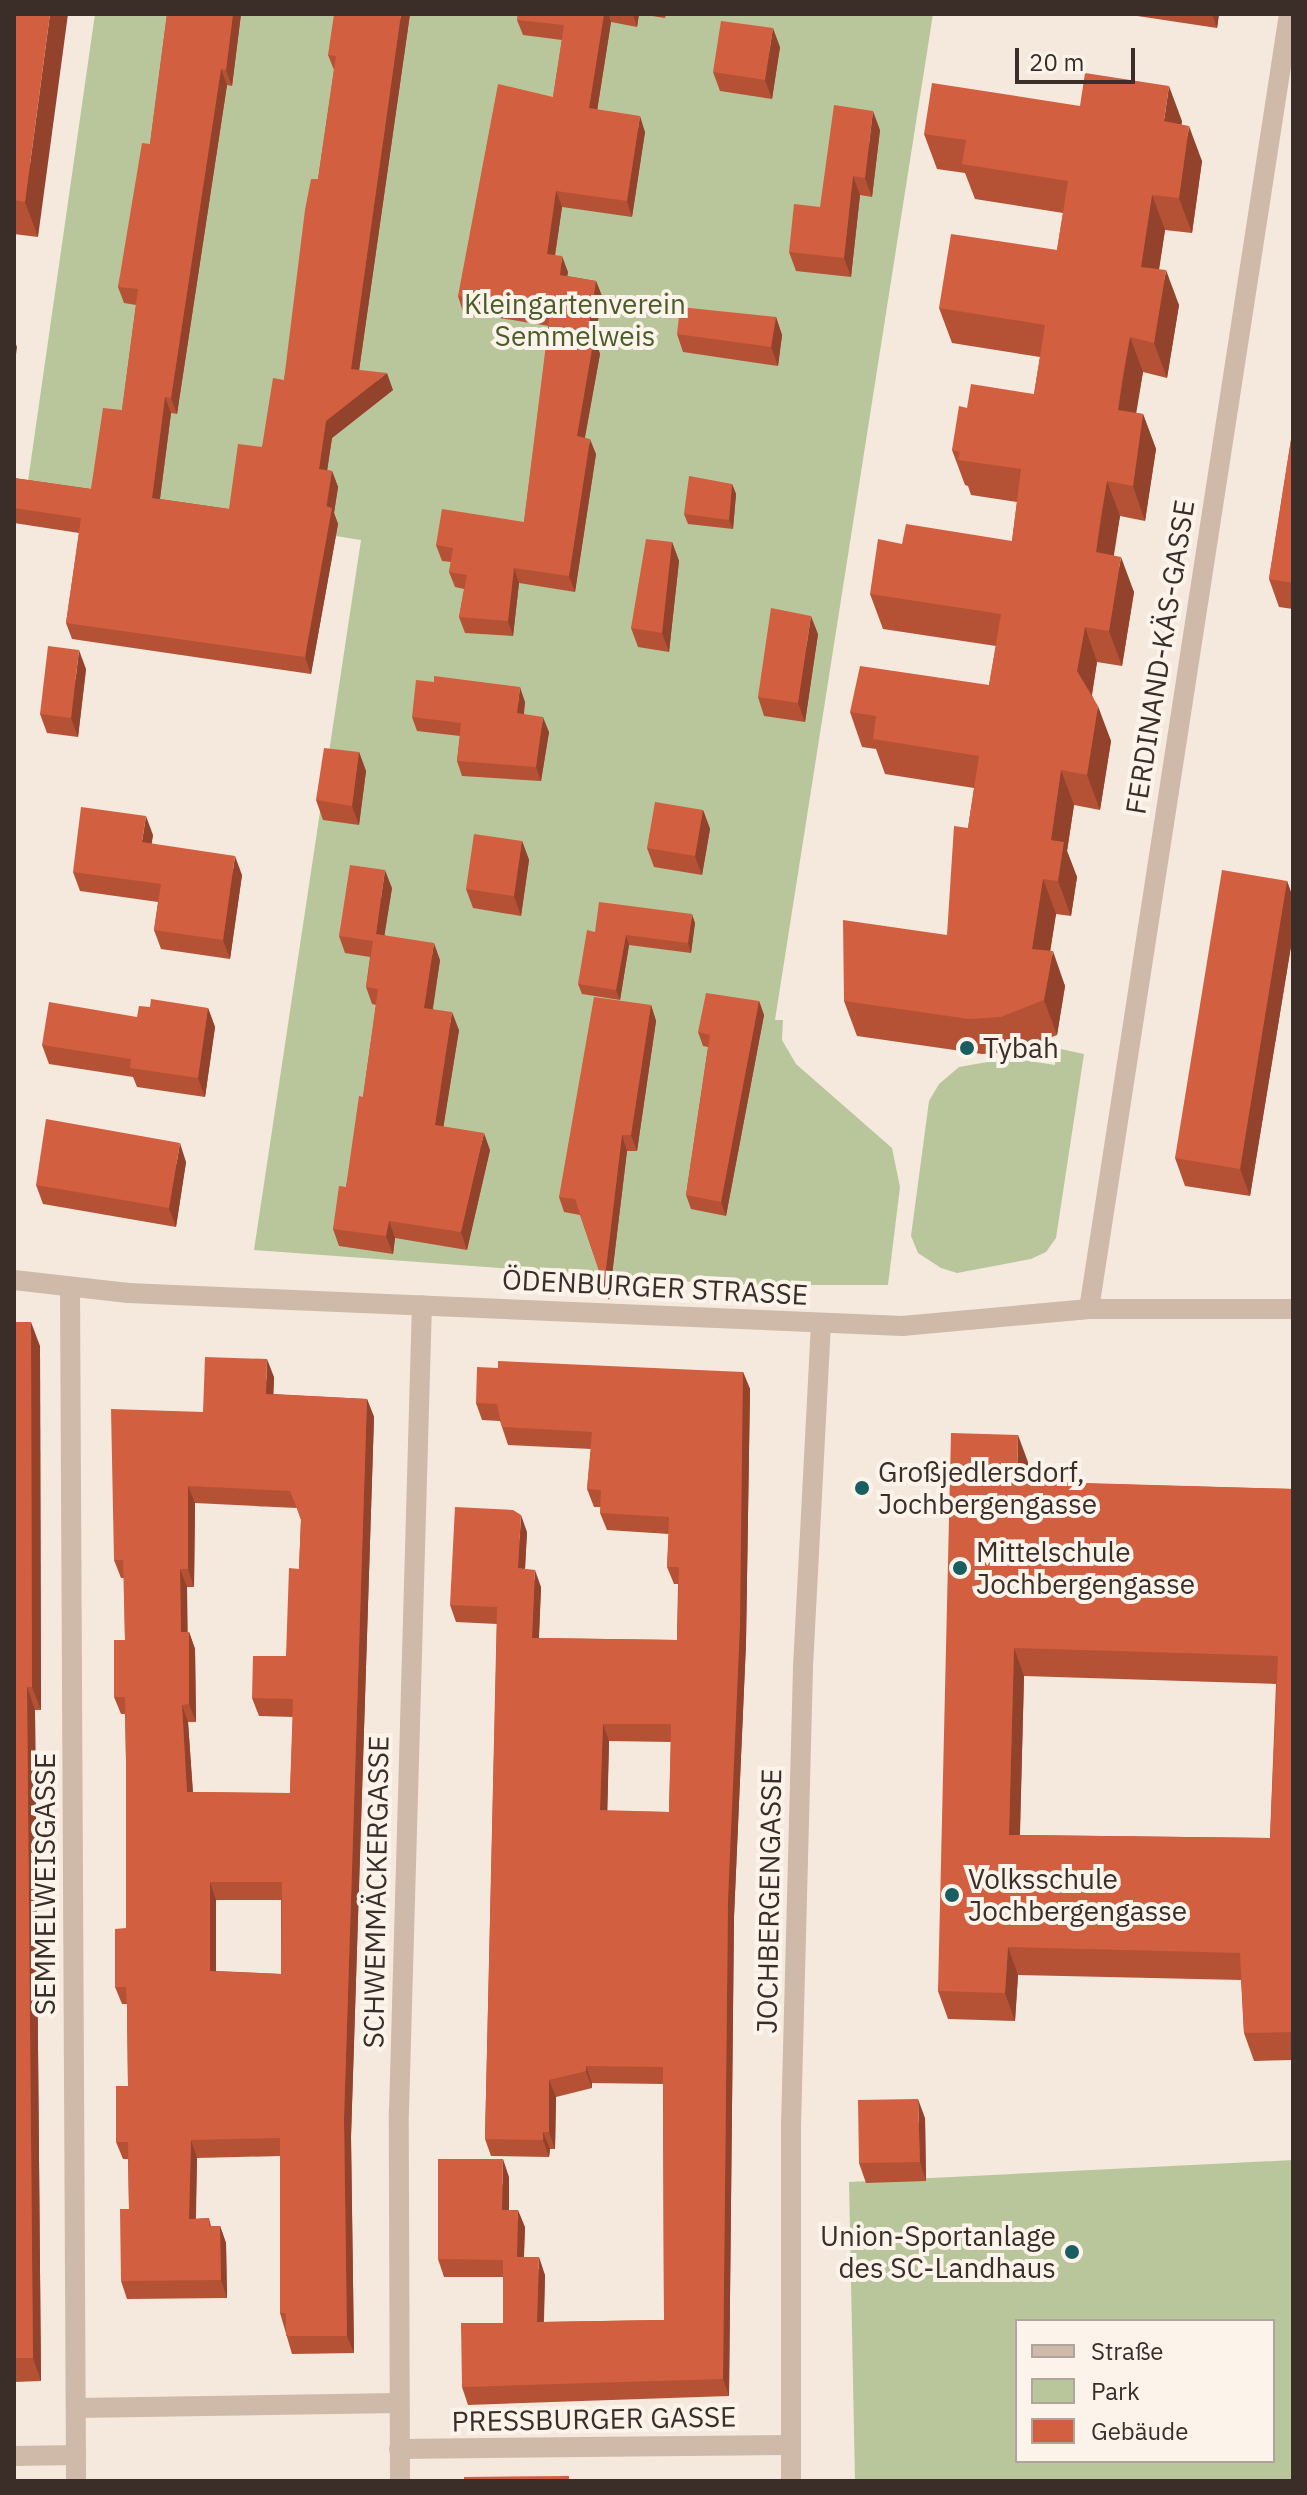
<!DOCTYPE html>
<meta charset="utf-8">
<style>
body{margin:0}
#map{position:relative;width:1307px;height:2495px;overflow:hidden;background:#f5e9de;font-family:"IBM Plex Sans",sans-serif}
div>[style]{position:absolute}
.green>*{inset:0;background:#b9c69c}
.street>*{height:20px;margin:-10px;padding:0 10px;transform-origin:10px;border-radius:10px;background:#cfb9a8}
.wall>*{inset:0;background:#b55236}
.shaded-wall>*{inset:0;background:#93422c}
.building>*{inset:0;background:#d25f3f}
.dots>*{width:22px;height:22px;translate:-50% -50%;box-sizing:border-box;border:4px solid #fcf4eb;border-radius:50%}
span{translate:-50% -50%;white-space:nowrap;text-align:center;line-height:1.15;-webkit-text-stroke:8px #fcf4eb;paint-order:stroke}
.park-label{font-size:28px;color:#4b5c2a}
.street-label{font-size:28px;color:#3b2e29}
.poi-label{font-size:28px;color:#3b2e29}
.left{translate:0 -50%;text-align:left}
.right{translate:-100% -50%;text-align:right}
.frame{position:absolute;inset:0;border:16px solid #3b2e29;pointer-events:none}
.legend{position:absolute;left:1015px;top:2319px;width:260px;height:144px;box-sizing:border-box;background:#fcf4eb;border:2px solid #afa59d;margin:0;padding:10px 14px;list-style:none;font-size:24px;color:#3b2e29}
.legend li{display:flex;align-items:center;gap:16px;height:40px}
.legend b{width:40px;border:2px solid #afa59d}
.scale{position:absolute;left:1015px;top:48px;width:120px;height:36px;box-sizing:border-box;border:4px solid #3b2e29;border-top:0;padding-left:10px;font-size:24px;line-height:28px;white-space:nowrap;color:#3b2e29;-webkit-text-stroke:6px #fcf4eb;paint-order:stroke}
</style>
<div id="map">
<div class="green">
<div style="clip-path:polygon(95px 14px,933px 14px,775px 1020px,783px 1020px,782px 1040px,796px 1064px,892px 1148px,900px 1187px,888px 1285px,734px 1285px,254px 1250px,361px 540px,27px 488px)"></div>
<div style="clip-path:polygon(1056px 1048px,1084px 1054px,1056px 1238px,1046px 1252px,1031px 1259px,957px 1273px,941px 1268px,918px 1253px,911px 1236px,929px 1101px,939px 1084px,959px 1067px,1010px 1058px,1055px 1065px)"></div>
<div style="clip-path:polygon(evenodd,1293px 2160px,1293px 2481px,855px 2481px,849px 2182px,1293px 2160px,1017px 2321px,1273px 2321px,1273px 2461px,1017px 2461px,1017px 2321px)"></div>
</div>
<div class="street">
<div style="left:14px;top:1280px;width:115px;rotate:6.5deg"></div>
<div style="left:128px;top:1293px;width:775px;rotate:2.44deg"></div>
<div style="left:902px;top:1326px;width:188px;rotate:-5.2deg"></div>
<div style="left:1089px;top:1309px;width:204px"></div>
<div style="left:70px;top:1288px;width:1193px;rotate:89.71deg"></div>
<div style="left:1089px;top:1309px;width:1310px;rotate:-81.22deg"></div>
<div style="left:76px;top:2408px;width:323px;rotate:-0.9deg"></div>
<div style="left:399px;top:2449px;width:390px;rotate:-0.6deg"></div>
<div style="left:14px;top:2456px;width:62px;rotate:-0.9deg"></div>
<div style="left:400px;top:2481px;width:370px;rotate:-90.2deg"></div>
<div style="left:399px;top:2111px;width:806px;rotate:-88.37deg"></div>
<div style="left:791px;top:2481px;width:355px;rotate:-90deg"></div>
<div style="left:791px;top:2126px;width:459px;rotate:-88.5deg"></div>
<div style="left:803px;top:1667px;width:344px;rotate:-87deg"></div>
</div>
<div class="wall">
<div style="clip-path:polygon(14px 14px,38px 237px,14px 234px)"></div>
<div style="clip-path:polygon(167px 14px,241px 14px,232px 86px,227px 85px,177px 414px,171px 413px,160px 499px,229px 509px,262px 447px,284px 380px,318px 179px,334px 70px,328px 55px,410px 14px,359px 370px,393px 390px,332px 438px,327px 470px,332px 471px,338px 487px,334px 513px,338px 524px,311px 674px,72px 639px,66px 623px,79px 533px,14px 523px,14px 478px,91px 489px,122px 410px,136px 305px,124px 303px,118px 287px,150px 144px)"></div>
<div style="clip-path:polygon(518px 14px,666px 14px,665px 18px,639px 14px,637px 27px,611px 22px,597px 110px,645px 132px,632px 217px,562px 207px,555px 255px,568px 272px,567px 276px,596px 281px,602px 296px,595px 339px,600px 354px,585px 438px,596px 454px,575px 592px,519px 583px,513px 636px,465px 633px,459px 617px,464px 589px,455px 587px,449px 572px,451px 562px,442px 561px,436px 545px,524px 522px,549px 326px,463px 312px,458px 296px,553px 97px,562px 40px,523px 35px,517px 20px)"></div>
<div style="clip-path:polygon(1124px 14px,1219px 14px,1217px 28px)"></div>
<div style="clip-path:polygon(780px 47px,772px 99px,720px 91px,713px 72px)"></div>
<div style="clip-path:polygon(1080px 106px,1182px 121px,1181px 124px,1202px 161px,1192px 233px,1165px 230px,1159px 269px,1179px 305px,1167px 378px,1143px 372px,1136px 409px,1136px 413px,1143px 414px,1156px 449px,1145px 521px,1120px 516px,1114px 550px,1113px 555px,1134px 592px,1122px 666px,1097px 662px,1092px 695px,1111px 741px,1100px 810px,1074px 805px,1067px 851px,1077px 877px,1071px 916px,1056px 914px,1050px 951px,1065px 986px,1057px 1035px,1014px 1052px,982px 1054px,857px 1036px,844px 1001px,947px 935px,968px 828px,974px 788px,885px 774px,876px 749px,862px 747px,850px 712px,989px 685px,996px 646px,883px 629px,870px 594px,902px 544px,1012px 541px,1017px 502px,971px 495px,968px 486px,965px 485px,952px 450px,967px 408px,1034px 394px,1040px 357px,952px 343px,939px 308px,1057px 250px,1063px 213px,975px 199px,965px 173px,937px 169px,924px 134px)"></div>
<div style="clip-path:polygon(880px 130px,872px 197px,860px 195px,851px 277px,796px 271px,789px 252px,820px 207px)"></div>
<div style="clip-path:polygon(776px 317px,782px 335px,778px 366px,683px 352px,677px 334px)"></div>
<div style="clip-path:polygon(1293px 427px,1293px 609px,1279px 607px,1269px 579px)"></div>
<div style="clip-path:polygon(732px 484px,736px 494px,733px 529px,688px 524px,684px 514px)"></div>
<div style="clip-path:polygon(672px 542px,679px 561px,669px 652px,638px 647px,631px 628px)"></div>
<div style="clip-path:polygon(818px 634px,805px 722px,764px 716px,758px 697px)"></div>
<div style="clip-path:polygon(86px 669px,78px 737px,47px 733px,40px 714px)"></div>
<div style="clip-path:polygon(525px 702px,524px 714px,549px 732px,541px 781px,462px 776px,457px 761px,460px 736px,417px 731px,412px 717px)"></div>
<div style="clip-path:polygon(359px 752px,366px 771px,359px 825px,323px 820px,316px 800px)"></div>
<div style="clip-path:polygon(703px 810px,710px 829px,702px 875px,654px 867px,647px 848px)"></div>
<div style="clip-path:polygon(153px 835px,151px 844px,242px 875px,230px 959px,161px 949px,154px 930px,158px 902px,80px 891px,73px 872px)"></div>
<div style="clip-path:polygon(522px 841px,529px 860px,521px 916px,473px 908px,466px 889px)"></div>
<div style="clip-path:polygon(1287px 881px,1293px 898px,1293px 934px,1250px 1196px,1185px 1186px,1175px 1158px)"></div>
<div style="clip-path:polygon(392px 888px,384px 935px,440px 960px,433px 1009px,459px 1030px,443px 1127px,490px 1150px,467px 1250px,395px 1238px,393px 1254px,339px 1246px,333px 1229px,346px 1187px,363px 1097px,376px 1005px,372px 1004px,366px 987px,370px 957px,345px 953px,339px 936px)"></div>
<div style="clip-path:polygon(695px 923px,691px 953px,629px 945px,620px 1000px,582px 994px,578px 984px,595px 932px)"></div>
<div style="clip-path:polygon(759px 1001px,764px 1015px,726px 1216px,691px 1209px,686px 1195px,708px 1047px,703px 1046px,698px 1032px)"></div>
<div style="clip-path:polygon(651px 1005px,656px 1021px,637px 1151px,627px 1151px,609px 1300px,580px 1215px,564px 1212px,559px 1197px)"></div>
<div style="clip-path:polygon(150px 1007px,208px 1008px,215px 1027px,205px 1097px,137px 1087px,133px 1077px,49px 1064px,42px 1045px,137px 1017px)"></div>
<div style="clip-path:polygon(186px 1162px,176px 1227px,43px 1204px,36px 1185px)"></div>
<div style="clip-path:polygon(14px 1322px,40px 1346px,41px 1710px,35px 1710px,41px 2381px,14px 2382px)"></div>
<div style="clip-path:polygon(evenodd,743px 1372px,750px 1389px,746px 1643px,734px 1917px,729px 2396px,468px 2405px,462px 2387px,503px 2323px,503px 2277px,444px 2277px,438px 2259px,509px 2177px,509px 2210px,525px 2227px,524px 2257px,545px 2275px,544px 2322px,664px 2320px,663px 2084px,592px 2083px,592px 2088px,556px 2097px,555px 2149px,550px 2149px,549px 2157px,491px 2156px,485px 2139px,497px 1624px,456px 1622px,450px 1605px,527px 1532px,525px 1569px,541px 1587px,539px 1638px,677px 1640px,678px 1584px,674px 1584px,667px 1567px,669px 1534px,607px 1530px,600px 1513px,601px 1507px,594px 1507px,587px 1489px,591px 1449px,508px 1445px,500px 1421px,482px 1420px,476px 1403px,743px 1372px,609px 1741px,671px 1742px,669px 1812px,607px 1811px,609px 1741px)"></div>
<div style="clip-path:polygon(evenodd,274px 1377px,273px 1394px,367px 1399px,374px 1417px,351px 2137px,354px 2353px,292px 2354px,280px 2313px,280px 2156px,197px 2158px,196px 2219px,209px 2218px,211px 2226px,220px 2226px,226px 2243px,227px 2298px,127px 2299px,121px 2281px,129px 2209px,128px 2159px,123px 2159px,116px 2142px,128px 2086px,127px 2004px,122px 2004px,115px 1987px,126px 1928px,126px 1761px,125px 1714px,121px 1714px,114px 1697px,125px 1640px,124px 1578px,121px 1578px,114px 1560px,203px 1412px,274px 1377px,195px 1503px,297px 1508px,301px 1520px,299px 1569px,286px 1656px,252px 1698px,259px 1716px,293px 1717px,290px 1793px,193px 1792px,188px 1722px,196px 1722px,195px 1649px,189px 1632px,187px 1632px,187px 1587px,194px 1587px,195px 1503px,274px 1377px,216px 1900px,281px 1900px,281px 1974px,216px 1971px,216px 1900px)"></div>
<div style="clip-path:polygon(evenodd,1028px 1462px,1028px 1482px,1293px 1489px,1293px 2060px,1254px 2061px,1244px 2033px,1241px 1980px,1018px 1975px,1015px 2021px,948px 2019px,938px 1991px,1028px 1462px,1024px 1676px,1276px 1684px,1270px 1838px,1020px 1835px,1024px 1676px)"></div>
<div style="clip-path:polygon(925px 2118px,926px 2181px,866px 2183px,859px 2163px)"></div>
</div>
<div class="shaded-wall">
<div style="clip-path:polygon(50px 14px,68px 14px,38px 237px,25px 202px)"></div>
<div style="clip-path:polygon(233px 14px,241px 14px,232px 86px,226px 70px)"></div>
<div style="clip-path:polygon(401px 14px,410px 14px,357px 385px,351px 369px)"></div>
<div style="clip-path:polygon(604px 14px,608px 14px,611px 22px,595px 124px,589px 108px)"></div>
<div style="clip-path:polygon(633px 14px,639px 14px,637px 27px)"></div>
<div style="clip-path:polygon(1212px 14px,1219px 14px,1217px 28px)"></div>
<div style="clip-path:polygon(773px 28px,780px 47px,772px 99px,765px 80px)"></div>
<div style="clip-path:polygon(221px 69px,227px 85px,177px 414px,171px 398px)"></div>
<div style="clip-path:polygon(1169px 86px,1182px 121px,1177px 156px,1164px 121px)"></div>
<div style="clip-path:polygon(873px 111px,880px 130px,872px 197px,865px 178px)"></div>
<div style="clip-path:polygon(640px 116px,645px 132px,632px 217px,627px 201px)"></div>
<div style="clip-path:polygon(1189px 126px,1202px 161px,1192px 233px,1179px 198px)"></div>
<div style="clip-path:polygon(853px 176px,860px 195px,851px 277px,844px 258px)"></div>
<div style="clip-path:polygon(556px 191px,562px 207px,553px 269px,547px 254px)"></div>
<div style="clip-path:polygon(1152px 195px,1165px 230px,1154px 302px,1141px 267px)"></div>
<div style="clip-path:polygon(562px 256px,568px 272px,565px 290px,560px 275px)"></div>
<div style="clip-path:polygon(1166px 270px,1179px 305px,1167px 378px,1154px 343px)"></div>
<div style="clip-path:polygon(596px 281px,602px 296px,595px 339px,600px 354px,582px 452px,577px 436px,587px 337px)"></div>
<div style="clip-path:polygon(776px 317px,782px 335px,778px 366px,771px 347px)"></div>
<div style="clip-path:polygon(1130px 337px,1143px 372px,1131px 445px,1118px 410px)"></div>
<div style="clip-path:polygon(14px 339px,17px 347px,14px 369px)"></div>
<div style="clip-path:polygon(387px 373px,393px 390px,332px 438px,325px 485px,319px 469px,326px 421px)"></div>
<div style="clip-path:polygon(165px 397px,171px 413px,158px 514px,152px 498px)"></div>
<div style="clip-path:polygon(1143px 414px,1156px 449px,1145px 521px,1133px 486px)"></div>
<div style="clip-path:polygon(590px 439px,596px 454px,575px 592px,569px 576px)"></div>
<div style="clip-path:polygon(332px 471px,338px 487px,334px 513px,338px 524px,311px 674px,305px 657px)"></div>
<div style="clip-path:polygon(1107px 481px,1120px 516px,1109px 587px,1096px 552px)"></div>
<div style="clip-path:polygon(732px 484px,736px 494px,733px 529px,729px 520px)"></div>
<div style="clip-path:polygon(672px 542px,679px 561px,669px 652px,662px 633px)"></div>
<div style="clip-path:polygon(1121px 557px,1134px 592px,1122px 666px,1109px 631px)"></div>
<div style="clip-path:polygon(514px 568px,519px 583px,513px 636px,508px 621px)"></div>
<div style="clip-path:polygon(811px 616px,818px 634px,805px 722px,798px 703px)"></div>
<div style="clip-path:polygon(1085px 627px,1097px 662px,1090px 706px,1077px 671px)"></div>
<div style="clip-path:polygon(79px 650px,86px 669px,78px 737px,71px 718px)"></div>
<div style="clip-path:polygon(520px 687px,525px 702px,522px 728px,517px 713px)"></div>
<div style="clip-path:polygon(1098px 706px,1111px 741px,1100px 810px,1087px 775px)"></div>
<div style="clip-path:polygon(543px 717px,549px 732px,541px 781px,536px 767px)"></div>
<div style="clip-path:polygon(359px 752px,366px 771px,359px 825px,352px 806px)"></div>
<div style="clip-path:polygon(1061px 770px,1074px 805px,1067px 851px,1077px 877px,1071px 916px,1058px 881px,1051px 840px)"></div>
<div style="clip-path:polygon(703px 810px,710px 829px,702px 875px,695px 856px)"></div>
<div style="clip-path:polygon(146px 816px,153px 835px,149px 862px,142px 842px)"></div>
<div style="clip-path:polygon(522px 841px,529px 860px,521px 916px,514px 896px)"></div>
<div style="clip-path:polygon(235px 856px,242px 875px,230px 959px,223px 940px)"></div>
<div style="clip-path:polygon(385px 870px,392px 888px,382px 951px,376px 934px)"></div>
<div style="clip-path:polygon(1043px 879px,1056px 914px,1045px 984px,1032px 949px)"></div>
<div style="clip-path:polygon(1287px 881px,1293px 898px,1293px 934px,1250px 1196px,1240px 1169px)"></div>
<div style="clip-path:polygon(692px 914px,695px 923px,691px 953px,688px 943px)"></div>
<div style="clip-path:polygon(626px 935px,629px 945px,620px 1000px,616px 990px)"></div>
<div style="clip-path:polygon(434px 943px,440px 960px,430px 1025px,424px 1008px)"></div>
<div style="clip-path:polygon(1053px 951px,1065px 986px,1057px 1035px,1044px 1000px)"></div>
<div style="clip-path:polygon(759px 1001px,764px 1015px,726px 1216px,721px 1202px)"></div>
<div style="clip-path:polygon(651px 1005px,656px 1021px,637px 1151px,631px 1135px)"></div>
<div style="clip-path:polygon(208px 1008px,215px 1027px,205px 1097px,198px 1078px)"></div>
<div style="clip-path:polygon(452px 1012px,459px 1030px,441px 1142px,435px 1125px)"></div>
<div style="clip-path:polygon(484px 1133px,490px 1150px,467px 1250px,461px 1232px)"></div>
<div style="clip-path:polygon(622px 1135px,627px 1151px,609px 1300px,604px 1285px)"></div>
<div style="clip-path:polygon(180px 1143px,186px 1162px,176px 1227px,169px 1208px)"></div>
<div style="clip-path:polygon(389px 1221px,395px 1238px,393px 1254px,386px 1236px)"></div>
<div style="clip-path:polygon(31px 1322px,40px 1346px,41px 1710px,32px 1687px)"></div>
<div style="clip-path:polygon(267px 1359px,274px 1377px,273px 1411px,266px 1394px)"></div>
<div style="clip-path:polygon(743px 1372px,750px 1389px,746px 1643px,734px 1917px,729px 2396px,723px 2379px,728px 1900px)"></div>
<div style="clip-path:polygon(367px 1399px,374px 1417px,351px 2137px,354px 2353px,347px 2336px,344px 2119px)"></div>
<div style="clip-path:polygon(1018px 1435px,1028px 1462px,1028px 1509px,1017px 1481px)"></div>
<div style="clip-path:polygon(188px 1486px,195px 1503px,194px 1587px,188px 1569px)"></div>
<div style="clip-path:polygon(521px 1515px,527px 1532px,524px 1586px,518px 1568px)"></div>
<div style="clip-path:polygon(180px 1569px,187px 1587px,188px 1649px,181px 1632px)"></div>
<div style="clip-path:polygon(535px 1570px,541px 1587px,538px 1656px,532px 1638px)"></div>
<div style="clip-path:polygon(189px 1632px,195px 1649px,196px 1722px,189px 1704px)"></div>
<div style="clip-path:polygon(1014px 1648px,1024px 1676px,1019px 1863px,1009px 1835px)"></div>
<div style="clip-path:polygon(27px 1687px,35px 1710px,41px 2381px,33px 2358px)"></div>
<div style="clip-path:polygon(182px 1705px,188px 1722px,194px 1810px,187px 1792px)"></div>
<div style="clip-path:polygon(603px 1724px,609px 1741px,607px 1828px,600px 1810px)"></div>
<div style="clip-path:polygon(210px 1882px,216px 1900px,216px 1988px,210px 1971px)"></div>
<div style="clip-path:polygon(1008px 1947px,1018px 1975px,1015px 2021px,1005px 1993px)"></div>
<div style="clip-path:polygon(586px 2066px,592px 2083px,592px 2088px,586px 2071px)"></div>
<div style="clip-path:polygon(549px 2080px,556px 2097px,555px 2149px,549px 2132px)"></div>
<div style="clip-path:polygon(918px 2099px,925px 2118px,926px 2181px,920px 2162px)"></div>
<div style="clip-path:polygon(543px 2132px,550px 2149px,549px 2157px,543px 2140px)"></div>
<div style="clip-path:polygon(191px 2140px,197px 2158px,195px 2236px,189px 2219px)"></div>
<div style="clip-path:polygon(503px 2159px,509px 2177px,509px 2227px,502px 2210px)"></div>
<div style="clip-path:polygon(518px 2210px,525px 2227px,523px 2274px,517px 2257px)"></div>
<div style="clip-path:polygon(220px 2226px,226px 2243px,227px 2298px,221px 2280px)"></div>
<div style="clip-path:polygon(539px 2257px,545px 2275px,543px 2339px,537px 2322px)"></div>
</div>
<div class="building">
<div style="clip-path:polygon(14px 14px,50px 14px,25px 202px,14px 200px)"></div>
<div style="clip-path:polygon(167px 14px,233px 14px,226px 70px,221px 69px,171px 398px,165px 397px,152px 498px,229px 509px,238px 444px,262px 447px,273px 378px,284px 380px,305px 210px,311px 179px,318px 179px,336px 56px,328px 55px,334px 14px,401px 14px,351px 369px,387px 373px,326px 421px,319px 469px,332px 471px,326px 506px,332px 508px,305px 657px,66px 623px,81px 518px,14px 508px,14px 478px,91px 489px,103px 408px,122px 410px,138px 289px,118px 287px,142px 143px,150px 144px)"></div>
<div style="clip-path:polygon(518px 14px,604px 14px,589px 108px,640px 116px,627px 201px,556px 191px,547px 254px,562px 256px,560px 275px,596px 281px,587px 337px,594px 338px,577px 436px,590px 439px,569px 576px,514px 568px,508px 621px,459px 617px,467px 575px,449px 572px,453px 548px,436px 545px,442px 509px,524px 522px,550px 312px,458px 296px,498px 84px,553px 97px,564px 25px,517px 20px)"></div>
<div style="clip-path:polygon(721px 21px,773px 28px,765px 80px,713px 72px)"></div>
<div style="clip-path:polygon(1085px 73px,1169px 86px,1164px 121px,1189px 126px,1179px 198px,1152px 195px,1141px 267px,1166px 270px,1154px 343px,1130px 337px,1123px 374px,1118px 410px,1143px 414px,1133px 486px,1107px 481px,1101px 516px,1096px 552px,1121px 557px,1109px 631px,1085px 627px,1077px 671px,1098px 706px,1087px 775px,1061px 770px,1051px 840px,1064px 842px,1058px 881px,1043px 879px,1032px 949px,1053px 951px,1044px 1000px,1001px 1017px,969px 1019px,844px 1001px,843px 920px,947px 935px,954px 826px,968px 828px,979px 756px,873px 739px,876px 716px,850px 712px,860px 666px,989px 685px,1001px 614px,870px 594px,878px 539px,902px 544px,906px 524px,1012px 541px,1021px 469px,958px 460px,960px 452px,952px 450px,959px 406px,967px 408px,971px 384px,1034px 394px,1045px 325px,939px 308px,951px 234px,1057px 250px,1068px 181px,962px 164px,966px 140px,924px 134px,932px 83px,1080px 106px)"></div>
<div style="clip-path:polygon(834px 105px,873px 111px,865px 178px,853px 176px,844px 258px,789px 252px,794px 204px,820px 207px)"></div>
<div style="clip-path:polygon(680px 307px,776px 317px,771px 347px,677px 334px)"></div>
<div style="clip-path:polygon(1293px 427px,1293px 583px,1269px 579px)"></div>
<div style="clip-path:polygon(689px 476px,732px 484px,729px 520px,684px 514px)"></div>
<div style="clip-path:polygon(646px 539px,672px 542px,662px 633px,631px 628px)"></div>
<div style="clip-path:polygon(771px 608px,811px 616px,798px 703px,758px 697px)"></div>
<div style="clip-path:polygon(48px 646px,79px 650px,71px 718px,40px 714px)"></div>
<div style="clip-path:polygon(434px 676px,520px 687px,517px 713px,543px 717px,536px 767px,457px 761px,461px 723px,412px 717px,416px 680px,434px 682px)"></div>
<div style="clip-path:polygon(324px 748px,359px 752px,352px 806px,316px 800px)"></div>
<div style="clip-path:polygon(655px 802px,703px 810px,695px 856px,647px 848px)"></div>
<div style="clip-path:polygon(81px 807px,146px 816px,142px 842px,235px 856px,223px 940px,154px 930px,161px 884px,73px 872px)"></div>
<div style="clip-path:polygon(474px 834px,522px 841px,514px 896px,466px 889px)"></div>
<div style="clip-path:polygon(350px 865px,385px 870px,376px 934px,434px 943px,424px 1008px,452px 1012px,435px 1125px,484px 1133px,461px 1232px,389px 1221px,386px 1236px,333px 1229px,339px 1186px,346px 1187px,359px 1096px,363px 1097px,378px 989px,366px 987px,373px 941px,339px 936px)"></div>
<div style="clip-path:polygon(1222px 870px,1287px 881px,1240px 1169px,1175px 1158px)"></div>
<div style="clip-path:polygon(599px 902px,692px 914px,688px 943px,626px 935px,616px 990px,578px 984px,587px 930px,595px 932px)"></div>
<div style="clip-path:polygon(706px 993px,759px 1001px,721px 1202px,686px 1195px,710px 1035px,698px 1032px)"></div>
<div style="clip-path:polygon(594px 997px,651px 1005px,631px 1135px,622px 1135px,604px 1285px,575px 1199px,559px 1197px)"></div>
<div style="clip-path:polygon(151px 999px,208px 1008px,198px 1078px,130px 1068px,131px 1059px,42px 1045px,49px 1002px,137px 1017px,139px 1006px,150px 1007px)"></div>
<div style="clip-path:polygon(46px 1119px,180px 1143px,169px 1208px,36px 1185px)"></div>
<div style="clip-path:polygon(14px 1322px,31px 1322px,32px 1687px,27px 1687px,33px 2358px,14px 2358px)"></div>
<div style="clip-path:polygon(evenodd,205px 1357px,267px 1359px,266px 1394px,367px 1399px,344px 2119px,347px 2336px,286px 2336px,286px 2313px,280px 2313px,280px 2138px,191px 2140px,189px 2219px,209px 2218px,209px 2226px,220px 2226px,221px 2280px,121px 2281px,120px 2209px,129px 2209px,128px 2142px,116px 2142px,116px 2086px,128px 2086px,127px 2007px,126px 1987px,115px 1987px,115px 1929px,126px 1928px,126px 1761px,125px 1697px,114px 1697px,114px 1640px,125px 1640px,123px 1560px,114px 1560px,111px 1409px,203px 1412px,205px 1357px,188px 1486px,290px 1491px,301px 1519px,299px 1569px,289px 1568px,286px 1656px,253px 1656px,252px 1698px,293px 1699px,290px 1793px,187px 1792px,182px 1705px,189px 1704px,189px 1632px,181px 1632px,180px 1569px,188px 1569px,188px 1486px,205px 1357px,210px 1882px,282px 1882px,281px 1974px,210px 1971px,210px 1882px)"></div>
<div style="clip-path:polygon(evenodd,498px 1361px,743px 1372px,740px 1626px,728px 1900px,723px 2379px,462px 2387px,461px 2323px,503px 2323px,503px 2260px,438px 2259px,438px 2159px,503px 2159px,502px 2210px,518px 2210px,517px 2257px,539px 2257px,537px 2322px,664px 2320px,663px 2067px,586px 2066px,586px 2071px,549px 2080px,549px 2132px,543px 2132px,543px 2140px,485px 2139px,497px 1607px,450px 1605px,455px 1507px,513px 1510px,521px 1515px,518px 1568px,535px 1570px,532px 1638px,677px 1640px,679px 1567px,667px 1567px,669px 1517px,600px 1513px,601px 1490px,587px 1489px,592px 1432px,502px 1427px,497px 1404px,476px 1403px,477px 1367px,498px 1368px,498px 1361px,603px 1724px,671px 1724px,669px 1812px,600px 1810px,603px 1724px)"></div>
<div style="clip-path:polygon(evenodd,951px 1433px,1018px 1435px,1017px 1481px,1293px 1489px,1293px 2032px,1244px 2033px,1240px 1953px,1008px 1947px,1005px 1993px,938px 1991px,951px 1433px,1014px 1648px,1278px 1656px,1270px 1838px,1009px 1835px,1014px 1648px)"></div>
<div style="clip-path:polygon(918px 2099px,920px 2162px,859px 2163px,858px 2100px)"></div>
<div style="clip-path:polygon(569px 2476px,569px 2481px,464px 2481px,464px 2477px)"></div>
</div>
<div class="dots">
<div style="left:967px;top:1048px;background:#195e61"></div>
<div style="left:862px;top:1488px;background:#195e61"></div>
<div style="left:960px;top:1568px;background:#195e61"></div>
<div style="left:952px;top:1895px;background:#195e61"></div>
<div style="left:1072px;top:2252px;background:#195e61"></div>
</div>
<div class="park-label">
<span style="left:575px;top:320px">Kleingartenverein<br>Semmelweis</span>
</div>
<div class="street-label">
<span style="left:1160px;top:657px;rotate:-81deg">FERDINAND-KÄS-GASSE</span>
<span style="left:655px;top:1287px;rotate:3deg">ÖDENBURGER STRASSE</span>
<span style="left:45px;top:1884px;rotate:-90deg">SEMMELWEISGASSE</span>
<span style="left:376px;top:1892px;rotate:-89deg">SCHWEMMÄCKERGASSE</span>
<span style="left:769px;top:1901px;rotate:-89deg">JOCHBERGENGASSE</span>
<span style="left:594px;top:2419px;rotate:-1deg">PRESSBURGER GASSE</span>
</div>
<div class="poi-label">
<span class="left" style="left:983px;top:1048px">Tybah</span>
<span class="left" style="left:878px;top:1488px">Großjedlersdorf,<br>Jochbergengasse</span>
<span class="left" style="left:976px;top:1568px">Mittelschule<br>Jochbergengasse</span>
<span class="left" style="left:968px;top:1895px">Volksschule<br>Jochbergengasse</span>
<span class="right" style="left:1056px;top:2252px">Union-Sportanlage<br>des SC-Landhaus</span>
</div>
<div class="frame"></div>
<ul class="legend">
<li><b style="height:10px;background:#cfb9a8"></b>Straße</li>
<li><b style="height:22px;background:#b9c69c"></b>Park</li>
<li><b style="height:22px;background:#d25f3f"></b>Gebäude</li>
</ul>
<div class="scale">20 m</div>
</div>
